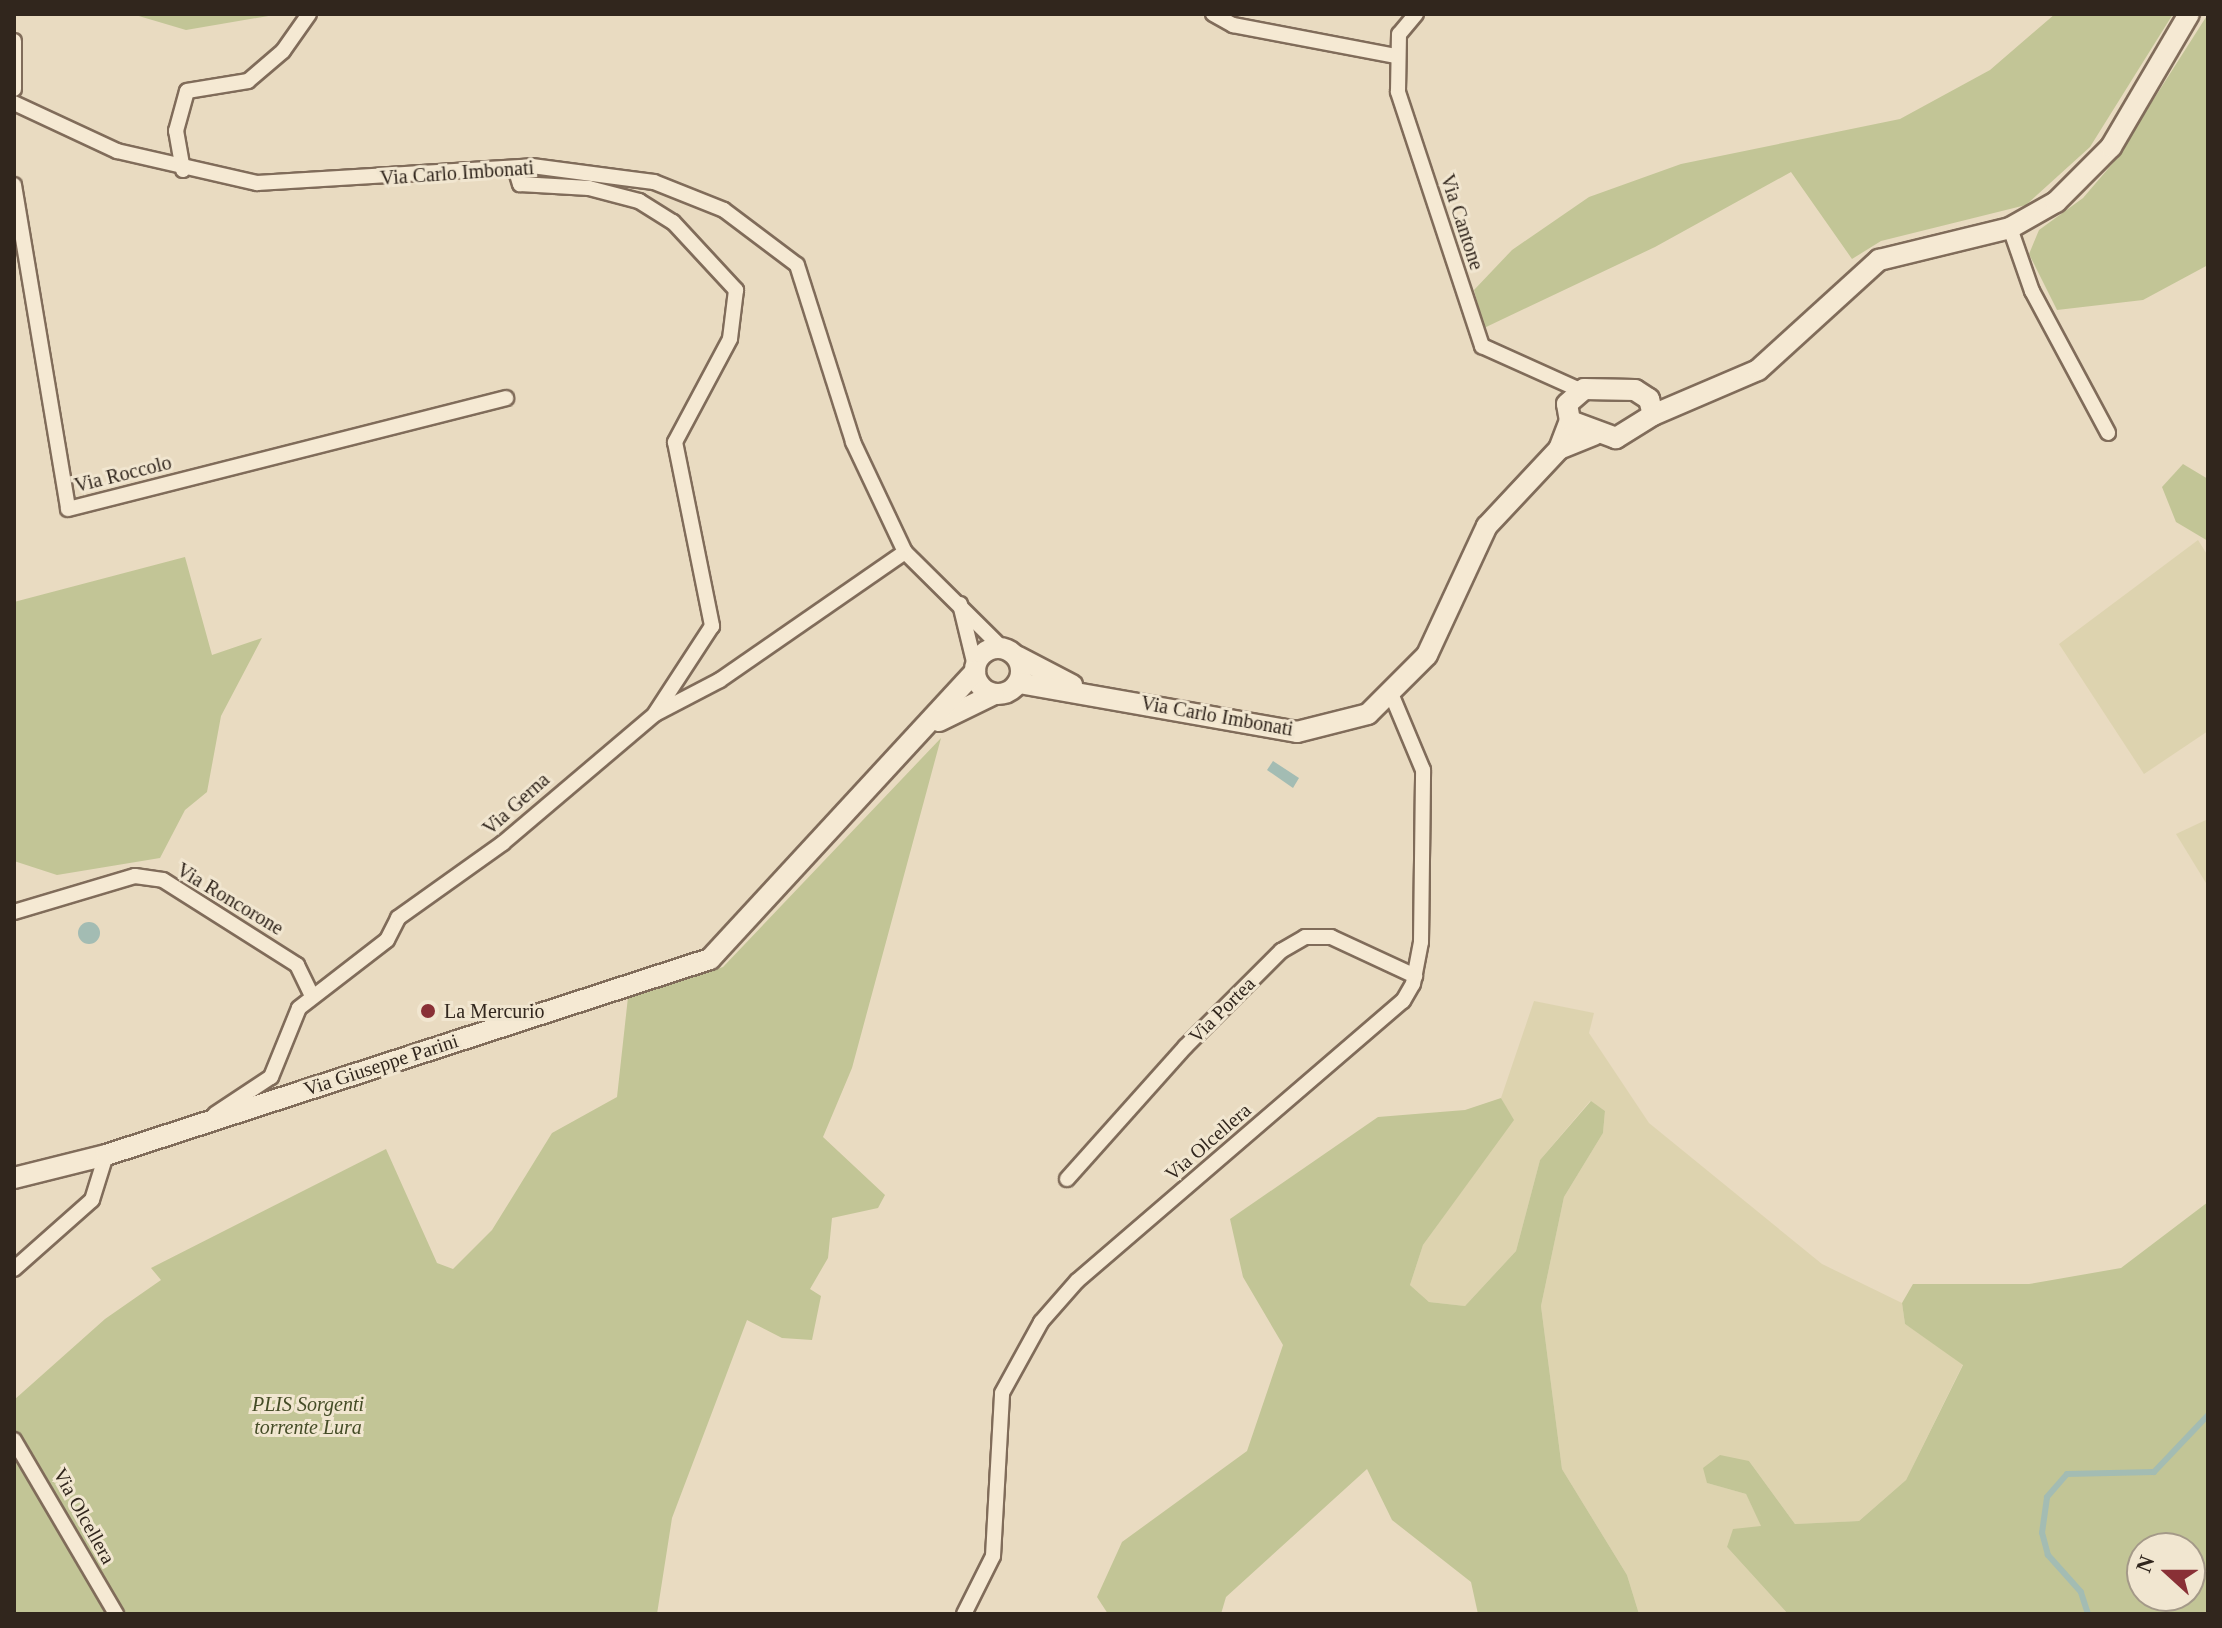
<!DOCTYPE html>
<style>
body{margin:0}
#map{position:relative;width:2222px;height:1628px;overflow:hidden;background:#e9dbc1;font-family:"Times New Roman",serif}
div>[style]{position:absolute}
.farmland>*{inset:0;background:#ddd3af}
.green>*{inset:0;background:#c2c596}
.water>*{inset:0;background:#a3bcb3}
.round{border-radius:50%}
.stream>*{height:6px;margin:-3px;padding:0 3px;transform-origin:3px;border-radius:3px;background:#a3bcb3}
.roads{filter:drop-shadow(2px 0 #806c5a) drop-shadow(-2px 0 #806c5a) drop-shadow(0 2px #806c5a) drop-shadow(0 -2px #806c5a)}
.street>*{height:14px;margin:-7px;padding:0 7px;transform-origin:7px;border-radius:7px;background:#f5e9d3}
.secondary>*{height:20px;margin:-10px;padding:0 10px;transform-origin:10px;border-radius:10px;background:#f5e9d3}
.secondary>.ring{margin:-10px;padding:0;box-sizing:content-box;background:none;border:20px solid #f5e9d3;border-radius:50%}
.dots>*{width:22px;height:22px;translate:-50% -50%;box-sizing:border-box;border:4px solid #f1e6d0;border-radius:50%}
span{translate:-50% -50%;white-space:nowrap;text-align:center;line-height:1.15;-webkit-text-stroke:6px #f1e6d0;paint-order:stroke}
.street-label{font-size:20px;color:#31261d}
.poi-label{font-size:20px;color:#31261d}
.left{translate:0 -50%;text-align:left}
.park-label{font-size:20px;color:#444c26;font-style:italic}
.frame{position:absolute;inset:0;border:16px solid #31261d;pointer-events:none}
.north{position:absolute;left:2126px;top:1532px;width:80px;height:80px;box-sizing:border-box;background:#f1e6d0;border:2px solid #a49988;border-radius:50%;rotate:291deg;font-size:22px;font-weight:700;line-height:32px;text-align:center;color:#31261d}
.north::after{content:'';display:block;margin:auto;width:28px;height:36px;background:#893036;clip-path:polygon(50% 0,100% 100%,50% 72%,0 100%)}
</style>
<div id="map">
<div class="farmland">
<div style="clip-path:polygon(2198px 540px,2208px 556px,2208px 731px,2144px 774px,2059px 644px)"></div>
<div style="clip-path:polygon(2208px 819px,2208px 881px,2206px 883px,2176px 834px)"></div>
<div style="clip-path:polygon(1534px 1001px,1594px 1013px,1589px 1033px,1649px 1123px,1822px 1264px,1902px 1303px,1905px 1324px,1963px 1364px,1906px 1480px,1859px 1521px,1795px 1524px,1749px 1461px,1707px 1483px,1746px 1494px,1762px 1527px,1727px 1547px,1788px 1614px,1639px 1614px,1627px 1575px,1562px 1469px,1541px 1306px,1564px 1197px,1603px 1133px,1605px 1111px,1590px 1101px,1540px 1160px,1516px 1251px,1465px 1306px,1429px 1302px,1410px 1285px,1423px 1245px,1513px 1120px,1501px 1098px)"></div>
</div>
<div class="green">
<div style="clip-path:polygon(132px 14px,280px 14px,186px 30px)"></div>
<div style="clip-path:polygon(2055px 14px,2173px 14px,2090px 147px,2026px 205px,1881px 241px,1852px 259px,1791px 172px,1655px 247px,1484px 328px,1474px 290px,1512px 250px,1589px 197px,1681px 164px,1900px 119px,1990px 70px)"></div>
<div style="clip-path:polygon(2208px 14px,2208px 265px,2143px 300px,2057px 310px,2029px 254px,2039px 230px,2083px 198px,2113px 163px)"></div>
<div style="clip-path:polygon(2183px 464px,2208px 479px,2208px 541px,2176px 522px,2162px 487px)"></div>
<div style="clip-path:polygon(185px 557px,212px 655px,262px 638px,221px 716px,207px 792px,185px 810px,160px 858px,57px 875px,14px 861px,14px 602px)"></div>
<div style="clip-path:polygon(941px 738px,852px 1068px,823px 1137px,885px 1195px,878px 1208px,832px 1218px,828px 1258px,810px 1289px,821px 1296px,812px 1340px,782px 1338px,747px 1320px,672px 1518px,657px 1614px,14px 1614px,14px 1400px,105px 1319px,161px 1280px,151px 1268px,386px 1149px,437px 1263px,453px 1269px,492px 1230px,552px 1133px,617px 1097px,628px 997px,723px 967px)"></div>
<div style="clip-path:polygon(1501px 1098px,1514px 1120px,1423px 1245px,1410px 1285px,1429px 1302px,1465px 1306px,1516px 1251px,1540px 1160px,1591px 1101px,1605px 1111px,1603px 1133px,1564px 1197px,1541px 1306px,1562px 1469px,1627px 1575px,1639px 1614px,1478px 1614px,1471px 1582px,1392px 1520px,1367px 1469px,1226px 1597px,1221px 1614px,1108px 1614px,1097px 1597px,1122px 1542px,1247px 1451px,1283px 1345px,1243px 1277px,1230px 1219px,1378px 1117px,1465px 1110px)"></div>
<div style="clip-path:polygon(evenodd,2208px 1202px,2208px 1614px,1788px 1614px,1727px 1547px,1733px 1529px,1761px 1526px,1746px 1494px,1707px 1483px,1703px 1468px,1720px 1455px,1749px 1461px,1795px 1524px,1859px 1521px,1906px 1480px,1963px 1365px,1905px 1324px,1902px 1303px,1913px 1284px,2029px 1284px,2121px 1268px,2208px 1202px,2142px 1548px,2190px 1548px,2190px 1596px,2142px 1596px,2142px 1548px)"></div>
</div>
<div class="water">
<div style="clip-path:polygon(1273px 761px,1299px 778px,1293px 788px,1267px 770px)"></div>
<div class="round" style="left:78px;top:922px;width:22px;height:22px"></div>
</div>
<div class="stream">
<div style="left:2088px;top:1614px;width:23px;rotate:-108deg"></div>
<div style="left:2081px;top:1592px;width:50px;rotate:-131.7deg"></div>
<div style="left:2048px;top:1555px;width:23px;rotate:-105deg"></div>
<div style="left:2042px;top:1533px;width:36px;rotate:-82deg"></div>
<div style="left:2047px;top:1497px;width:30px;rotate:-49deg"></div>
<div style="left:2067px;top:1474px;width:87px;rotate:-1.3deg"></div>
<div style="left:2154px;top:1472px;width:79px;rotate:-46.5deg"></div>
</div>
<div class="roads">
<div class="street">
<div style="left:1213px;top:14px;width:23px;rotate:29deg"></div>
<div style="left:1233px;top:25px;width:165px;rotate:10.8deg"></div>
<div style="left:1416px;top:14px;width:26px;rotate:130deg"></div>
<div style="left:1399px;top:34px;width:58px;rotate:91deg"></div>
<div style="left:1398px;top:92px;width:268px;rotate:71.7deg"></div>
<div style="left:1482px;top:346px;width:110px;rotate:24.2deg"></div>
<div style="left:14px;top:41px;width:48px;rotate:90deg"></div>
<div style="left:14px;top:103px;width:114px;rotate:25deg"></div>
<div style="left:117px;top:151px;width:144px;rotate:12.9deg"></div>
<div style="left:257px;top:183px;width:276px;rotate:-3.5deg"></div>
<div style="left:532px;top:166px;width:123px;rotate:7.5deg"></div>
<div style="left:654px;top:182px;width:75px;rotate:21.8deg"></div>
<div style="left:724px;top:210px;width:91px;rotate:37deg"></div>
<div style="left:797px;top:265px;width:186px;rotate:72.4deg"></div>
<div style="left:853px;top:442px;width:122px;rotate:64.7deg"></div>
<div style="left:905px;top:552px;width:135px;rotate:44.7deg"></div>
<div style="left:515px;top:168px;width:17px;rotate:73deg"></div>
<div style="left:520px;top:184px;width:69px;rotate:3.3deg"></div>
<div style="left:589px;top:188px;width:52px;rotate:14.6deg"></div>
<div style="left:639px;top:201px;width:40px;rotate:32deg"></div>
<div style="left:673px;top:222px;width:93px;rotate:47.2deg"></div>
<div style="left:736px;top:290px;width:49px;rotate:97deg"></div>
<div style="left:730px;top:339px;width:117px;rotate:118.1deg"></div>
<div style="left:675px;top:442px;width:188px;rotate:78.6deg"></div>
<div style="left:712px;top:626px;width:103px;rotate:123.1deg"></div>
<div style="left:183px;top:170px;width:40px;rotate:-100deg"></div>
<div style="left:176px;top:131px;width:41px;rotate:-74.6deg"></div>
<div style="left:187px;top:91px;width:62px;rotate:-9.3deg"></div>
<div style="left:248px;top:81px;width:46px;rotate:-40.6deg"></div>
<div style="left:283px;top:51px;width:45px;rotate:-54.9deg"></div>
<div style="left:14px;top:185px;width:328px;rotate:80.5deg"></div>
<div style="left:68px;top:509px;width:452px;rotate:-14.2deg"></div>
<div style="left:2010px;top:228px;width:67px;rotate:70.8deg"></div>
<div style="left:2032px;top:291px;width:161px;rotate:61.8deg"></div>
<div style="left:960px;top:604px;width:64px;rotate:76.4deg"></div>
<div style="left:14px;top:912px;width:126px;rotate:-16.6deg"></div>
<div style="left:135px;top:876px;width:28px;rotate:8deg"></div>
<div style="left:163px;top:880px;width:159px;rotate:32.4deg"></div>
<div style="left:297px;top:965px;width:34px;rotate:64deg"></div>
<div style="left:215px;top:1114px;width:67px;rotate:-33.5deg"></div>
<div style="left:271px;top:1077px;width:74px;rotate:-67.9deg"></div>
<div style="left:299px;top:1008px;width:111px;rotate:-37.7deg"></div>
<div style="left:387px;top:940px;width:25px;rotate:-63deg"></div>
<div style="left:398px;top:918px;width:129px;rotate:-35.5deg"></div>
<div style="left:503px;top:843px;width:199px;rotate:-40.3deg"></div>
<div style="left:655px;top:714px;width:73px;rotate:-27.6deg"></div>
<div style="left:720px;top:680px;width:225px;rotate:-34.7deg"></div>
<div style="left:1067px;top:1179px;width:177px;rotate:-48.2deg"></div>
<div style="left:1185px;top:1047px;width:136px;rotate:-45deg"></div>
<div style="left:1281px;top:951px;width:28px;rotate:-30deg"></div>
<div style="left:1305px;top:937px;width:26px"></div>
<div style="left:1331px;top:937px;width:93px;rotate:24.9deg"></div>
<div style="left:14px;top:1269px;width:104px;rotate:-41.5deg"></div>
<div style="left:92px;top:1200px;width:47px;rotate:-72.7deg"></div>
<div style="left:14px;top:1440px;width:202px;rotate:59.6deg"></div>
<div style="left:964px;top:1614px;width:65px;rotate:-63.4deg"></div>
<div style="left:993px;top:1556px;width:163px;rotate:-86.8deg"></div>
<div style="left:1002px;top:1393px;width:81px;rotate:-61.2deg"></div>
<div style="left:1041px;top:1322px;width:55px;rotate:-48.7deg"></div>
<div style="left:1077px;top:1281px;width:430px;rotate:-40.7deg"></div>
<div style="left:1403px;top:1001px;width:20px;rotate:-60deg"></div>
<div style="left:1413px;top:984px;width:43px;rotate:-79.2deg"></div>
<div style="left:1421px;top:942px;width:172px;rotate:-89.3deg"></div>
<div style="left:1423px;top:770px;width:80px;rotate:-112.7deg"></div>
</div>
<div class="secondary">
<div style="left:1653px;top:415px;width:114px;rotate:-23.2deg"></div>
<div style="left:1758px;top:370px;width:164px;rotate:-42.3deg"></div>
<div style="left:1879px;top:260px;width:135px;rotate:-13.7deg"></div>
<div style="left:2010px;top:228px;width:53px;rotate:-29.5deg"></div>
<div style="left:2056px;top:202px;width:78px;rotate:-45deg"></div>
<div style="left:2111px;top:147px;width:154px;rotate:-59.6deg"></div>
<div style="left:1559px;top:449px;width:30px;rotate:-69deg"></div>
<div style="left:1570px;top:421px;width:17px;rotate:-100deg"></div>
<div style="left:1567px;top:404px;width:23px;rotate:-41deg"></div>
<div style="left:1584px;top:389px;width:51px;rotate:1.1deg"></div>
<div style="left:1635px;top:390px;width:17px;rotate:33deg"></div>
<div style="left:1649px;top:399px;width:16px;rotate:76deg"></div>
<div style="left:1653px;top:415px;width:44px;rotate:148.1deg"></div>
<div style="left:1616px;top:438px;width:49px;rotate:-159.7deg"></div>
<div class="ring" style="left:975px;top:648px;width:26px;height:26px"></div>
<div style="left:1018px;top:657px;width:61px;rotate:27.4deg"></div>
<div style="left:1019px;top:683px;width:282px;rotate:10deg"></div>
<div style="left:1297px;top:732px;width:73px;rotate:-14.2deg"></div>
<div style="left:1368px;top:714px;width:83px;rotate:-45deg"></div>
<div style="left:1427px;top:655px;width:142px;rotate:-65.1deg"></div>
<div style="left:1487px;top:526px;width:105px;rotate:-46.9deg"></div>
<div style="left:1559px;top:449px;width:38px;rotate:-22deg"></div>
<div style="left:939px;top:721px;width:61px;rotate:-26.1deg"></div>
<div style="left:14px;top:1178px;width:95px;rotate:-14deg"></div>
<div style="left:106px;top:1155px;width:635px;rotate:-17.98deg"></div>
<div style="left:710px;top:959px;width:391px;rotate:-47.3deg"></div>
</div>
</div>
<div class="dots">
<div style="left:428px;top:1011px;background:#893036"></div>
</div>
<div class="street-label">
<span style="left:457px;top:173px;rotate:-4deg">Via Carlo Imbonati</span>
<span style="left:1462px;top:222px;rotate:72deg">Via Cantone</span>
<span style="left:123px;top:474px;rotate:-14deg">Via Roccolo</span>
<span style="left:1217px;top:716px;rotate:10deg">Via Carlo Imbonati</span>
<span style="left:516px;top:804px;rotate:-42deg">Via Gerna</span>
<span style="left:230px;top:899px;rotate:31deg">Via Roncorone</span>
<span style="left:1222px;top:1010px;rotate:-45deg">Via Portea</span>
<span style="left:381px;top:1065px;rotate:-18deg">Via Giuseppe Parini</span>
<span style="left:1208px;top:1142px;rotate:-41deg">Via Olcellera</span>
<span style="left:84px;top:1516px;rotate:61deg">Via Olcellera</span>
</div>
<div class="poi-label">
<span class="left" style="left:444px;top:1011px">La Mercurio</span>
</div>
<div class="park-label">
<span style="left:308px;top:1416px">PLIS Sorgenti<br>torrente Lura</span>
</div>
<div class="frame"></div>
<div class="north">N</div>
</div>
